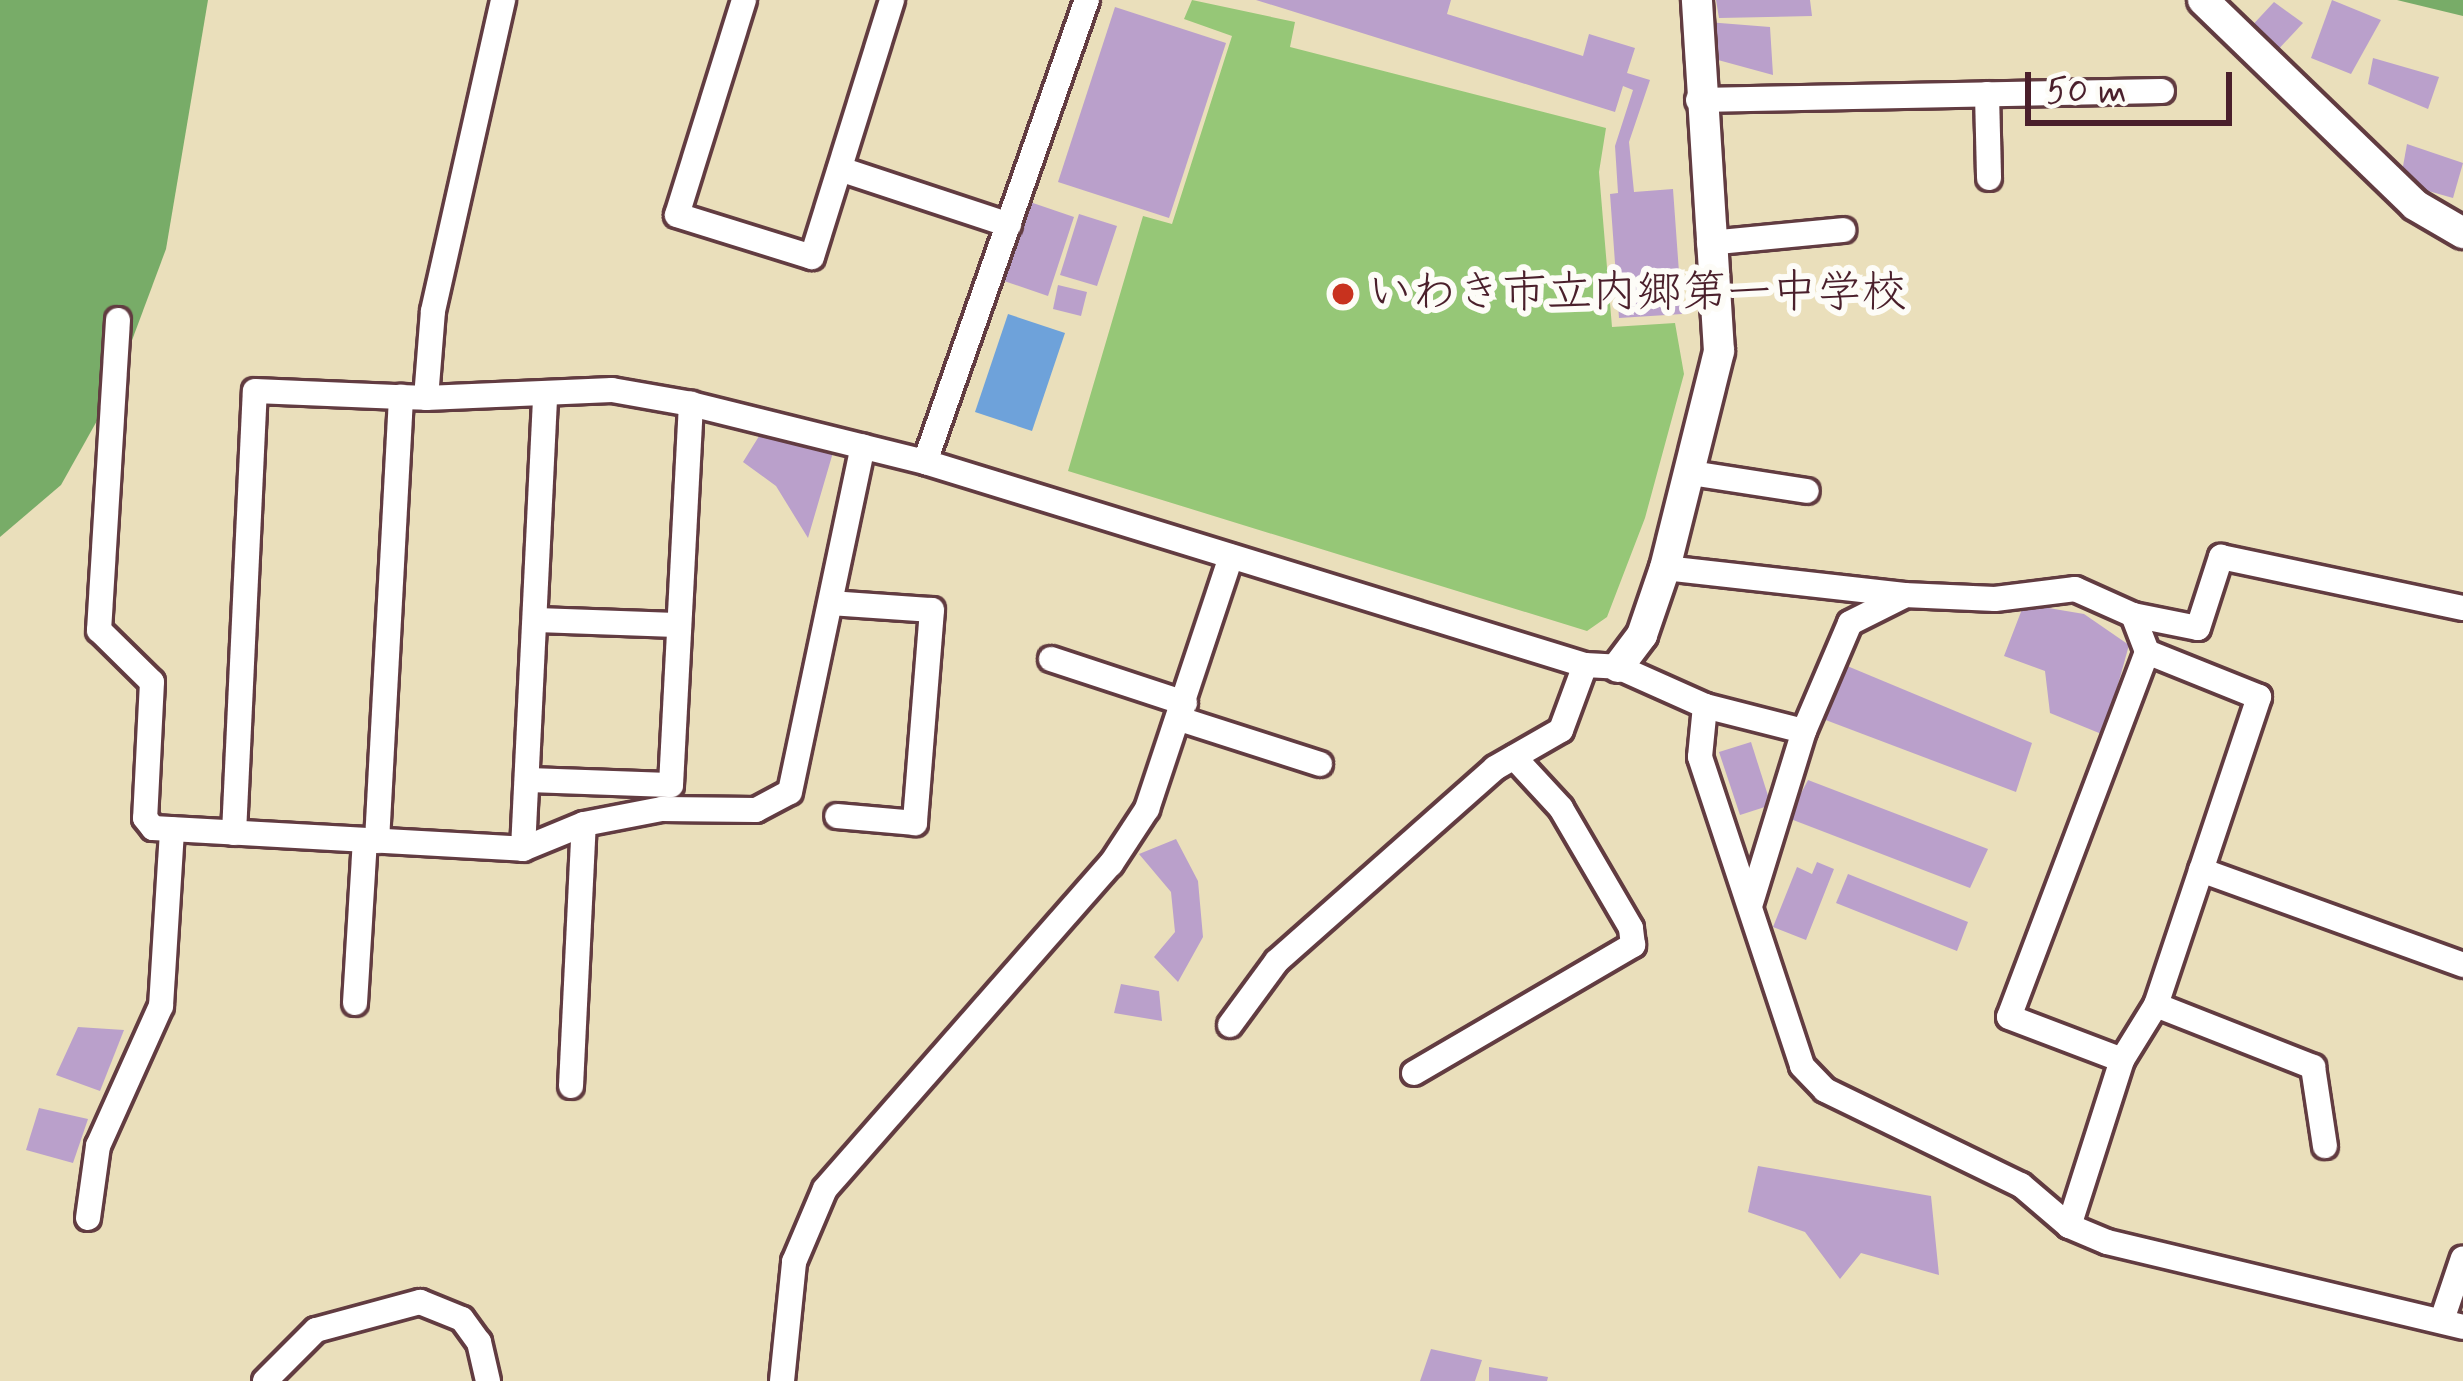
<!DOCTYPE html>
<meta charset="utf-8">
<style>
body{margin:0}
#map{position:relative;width:2463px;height:1381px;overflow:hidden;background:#eadfbb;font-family:Mynerve,"Klee One",sans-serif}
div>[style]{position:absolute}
.green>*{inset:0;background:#96c777}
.forest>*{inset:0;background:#78ac68}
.water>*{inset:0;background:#6ea2da}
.building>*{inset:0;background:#baa0cb}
.roads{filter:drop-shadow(3px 0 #623c41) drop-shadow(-3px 0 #623c41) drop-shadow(0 3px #623c41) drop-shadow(0 -3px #623c41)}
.minor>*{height:24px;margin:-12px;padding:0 12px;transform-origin:12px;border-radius:12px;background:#fff}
.tertiary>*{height:30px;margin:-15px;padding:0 15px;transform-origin:15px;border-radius:15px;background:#fff}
.dots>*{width:33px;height:33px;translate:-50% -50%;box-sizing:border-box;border:6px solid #fdfcf7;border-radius:50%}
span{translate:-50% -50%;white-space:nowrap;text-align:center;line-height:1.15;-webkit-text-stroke:12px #fdfcf7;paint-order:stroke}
.poi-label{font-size:45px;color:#4a1f2b}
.left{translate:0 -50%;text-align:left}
.scale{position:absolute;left:2025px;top:72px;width:207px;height:54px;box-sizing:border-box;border:6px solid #4a1f2b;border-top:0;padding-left:15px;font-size:36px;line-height:42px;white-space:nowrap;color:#4a1f2b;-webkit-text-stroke:9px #fdfcf7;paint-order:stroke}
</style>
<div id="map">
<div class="green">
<div style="clip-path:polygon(1192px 0,1295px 22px,1290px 47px,1606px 128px,1599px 172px,1612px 327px,1675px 323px,1684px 374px,1645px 518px,1607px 617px,1587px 631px,1068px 471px,1143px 216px,1172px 224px,1232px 36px,1184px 19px)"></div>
</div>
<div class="forest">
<div style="clip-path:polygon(0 0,208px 0,166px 249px,112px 394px,61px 485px,0 537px)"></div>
<div style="clip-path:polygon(2397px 0,2463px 0,2463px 16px,2401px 1px)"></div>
</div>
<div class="water">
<div style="clip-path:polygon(1008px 314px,1065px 333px,1032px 431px,975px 412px)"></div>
</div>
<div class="building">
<div style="clip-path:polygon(1256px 0,1451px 0,1447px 14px,1583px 56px,1589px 34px,1635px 48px,1627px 73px,1650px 80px,1629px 142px,1634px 192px,1673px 189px,1682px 314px,1619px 318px,1610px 194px,1618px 193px,1615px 146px,1633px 90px,1623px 86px,1615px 112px)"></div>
<div style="clip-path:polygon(1716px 0,1810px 0,1812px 16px,1719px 18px)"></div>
<div style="clip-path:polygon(2332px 0,2381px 20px,2351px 74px,2311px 58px)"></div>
<div style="clip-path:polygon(2274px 2px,2303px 23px,2274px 54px,2247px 31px)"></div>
<div style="clip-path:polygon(1115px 7px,1226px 43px,1169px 218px,1058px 182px)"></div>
<div style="clip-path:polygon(1707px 22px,1770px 27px,1773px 75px,1707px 57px)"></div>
<div style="clip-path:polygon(2373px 58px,2439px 77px,2428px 109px,2368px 84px)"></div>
<div style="clip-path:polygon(2407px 144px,2463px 163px,2453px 198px,2400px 183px)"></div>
<div style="clip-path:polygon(1030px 202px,1074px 217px,1048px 296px,1004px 281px)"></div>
<div style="clip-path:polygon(1079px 214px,1117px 226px,1097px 286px,1060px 275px)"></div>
<div style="clip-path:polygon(1058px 285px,1087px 292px,1081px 316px,1053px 309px)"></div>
<div style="clip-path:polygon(761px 433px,834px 449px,808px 538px,776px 486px,743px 462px)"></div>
<div style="clip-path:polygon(2024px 604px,2084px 614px,2129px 645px,2104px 735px,2050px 713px,2045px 671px,2004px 656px)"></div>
<div style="clip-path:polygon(1840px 663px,2032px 743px,2016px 792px,1823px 719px)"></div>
<div style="clip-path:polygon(1751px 742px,1771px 805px,1740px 815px,1719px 752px)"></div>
<div style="clip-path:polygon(1808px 780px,1988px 849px,1970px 888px,1788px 818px)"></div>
<div style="clip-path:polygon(1176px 839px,1198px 881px,1203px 937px,1178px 982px,1154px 957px,1175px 932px,1171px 892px,1139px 854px)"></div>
<div style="clip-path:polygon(1817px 862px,1834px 869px,1806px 940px,1773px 927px,1797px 867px,1812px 874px)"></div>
<div style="clip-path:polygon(1848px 874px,1968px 922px,1957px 951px,1836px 903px)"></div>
<div style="clip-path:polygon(1121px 984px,1159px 991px,1162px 1021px,1114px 1013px)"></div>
<div style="clip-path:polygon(78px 1027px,124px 1030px,100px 1091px,56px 1075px)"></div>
<div style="clip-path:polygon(39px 1108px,88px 1119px,73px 1163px,26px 1150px)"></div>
<div style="clip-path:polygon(1758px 1166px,1931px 1196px,1939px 1275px,1861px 1253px,1840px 1279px,1805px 1232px,1748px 1212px)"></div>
<div style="clip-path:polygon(1431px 1349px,1482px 1360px,1475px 1381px,1420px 1381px)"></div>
<div style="clip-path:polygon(1489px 1367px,1548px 1377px,1547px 1381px,1489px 1381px)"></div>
</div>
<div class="roads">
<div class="minor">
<div style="left:744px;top:0;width:225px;rotate:107.3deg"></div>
<div style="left:677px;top:215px;width:141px;rotate:17.3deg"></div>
<div style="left:812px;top:257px;width:269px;rotate:-72.7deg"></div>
<div style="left:1987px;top:94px;width:84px;rotate:88.6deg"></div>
<div style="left:1698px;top:100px;width:464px;rotate:-1.1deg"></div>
<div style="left:840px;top:169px;width:178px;rotate:18.3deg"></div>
<div style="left:1709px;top:243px;width:135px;rotate:-5.5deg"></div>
<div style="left:118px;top:320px;width:311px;rotate:93.5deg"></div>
<div style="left:99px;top:630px;width:74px;rotate:44.5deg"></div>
<div style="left:152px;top:682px;width:136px;rotate:92.9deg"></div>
<div style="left:145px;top:818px;width:13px;rotate:51deg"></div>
<div style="left:153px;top:828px;width:371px;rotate:3.2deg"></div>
<div style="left:523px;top:849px;width:66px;rotate:-22.3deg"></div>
<div style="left:426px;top:398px;width:186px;rotate:-2.5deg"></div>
<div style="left:612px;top:390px;width:80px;rotate:10deg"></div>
<div style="left:691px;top:404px;width:241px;rotate:13.9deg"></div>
<div style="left:925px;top:462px;width:691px;rotate:17.1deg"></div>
<div style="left:1585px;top:665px;width:33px;rotate:3deg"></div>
<div style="left:1618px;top:667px;width:95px;rotate:24.1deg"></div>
<div style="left:1705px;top:706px;width:51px;rotate:95.6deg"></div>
<div style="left:1700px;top:757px;width:325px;rotate:71.7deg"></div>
<div style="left:1802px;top:1066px;width:33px;rotate:46deg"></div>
<div style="left:1825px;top:1090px;width:218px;rotate:25.9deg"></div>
<div style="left:2021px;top:1185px;width:63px;rotate:40.5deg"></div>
<div style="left:2069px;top:1226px;width:41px;rotate:22.8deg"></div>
<div style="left:2107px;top:1242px;width:366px;rotate:13.4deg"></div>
<div style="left:925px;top:462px;width:490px;rotate:-70.7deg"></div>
<div style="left:1691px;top:473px;width:117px;rotate:8.8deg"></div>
<div style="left:1665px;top:568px;width:241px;rotate:6.4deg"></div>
<div style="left:1904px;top:595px;width:91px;rotate:2.5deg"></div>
<div style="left:1995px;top:599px;width:81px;rotate:-7.1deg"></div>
<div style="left:2075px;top:589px;width:64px;rotate:24.1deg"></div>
<div style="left:2133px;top:615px;width:40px;rotate:69deg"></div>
<div style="left:2147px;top:652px;width:390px;rotate:110.7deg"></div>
<div style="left:2009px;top:1017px;width:121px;rotate:20.8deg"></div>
<div style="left:831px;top:603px;width:101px;rotate:4deg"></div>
<div style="left:932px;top:610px;width:214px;rotate:94.6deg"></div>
<div style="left:915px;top:823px;width:78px;rotate:-174.9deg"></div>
<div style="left:2133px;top:615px;width:66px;rotate:11.3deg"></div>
<div style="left:2198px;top:628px;width:75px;rotate:-72.1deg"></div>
<div style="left:2221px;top:557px;width:247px;rotate:11.9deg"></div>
<div style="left:535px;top:620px;width:143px;rotate:2deg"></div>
<div style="left:1051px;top:659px;width:141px;rotate:18.2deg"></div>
<div style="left:1705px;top:706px;width:102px;rotate:14.2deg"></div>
<div style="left:1180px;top:719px;width:147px;rotate:17.8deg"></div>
<div style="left:527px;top:780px;width:144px;rotate:2deg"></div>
<div style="left:671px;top:785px;width:382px;rotate:-87deg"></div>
<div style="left:234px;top:833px;width:442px;rotate:-87.3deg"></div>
<div style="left:255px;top:391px;width:146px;rotate:2.4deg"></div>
<div style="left:377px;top:841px;width:445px;rotate:-86.9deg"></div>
<div style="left:401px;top:397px;width:25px;rotate:2deg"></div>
<div style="left:426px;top:398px;width:87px;rotate:-85.4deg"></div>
<div style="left:433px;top:311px;width:319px;rotate:-77.3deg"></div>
<div style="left:523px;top:849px;width:452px;rotate:-87.2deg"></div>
<div style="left:2201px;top:870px;width:279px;rotate:19.9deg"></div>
<div style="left:1751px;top:903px;width:180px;rotate:-72.9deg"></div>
<div style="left:1804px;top:731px;width:117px;rotate:-66.9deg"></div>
<div style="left:1850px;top:623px;width:58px;rotate:-26.6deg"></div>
<div style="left:355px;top:1003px;width:163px;rotate:-86.5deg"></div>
<div style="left:2156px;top:1005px;width:169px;rotate:21.5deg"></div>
<div style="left:2313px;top:1067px;width:80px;rotate:81.4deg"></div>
<div style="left:1230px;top:1025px;width:79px;rotate:-53.7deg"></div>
<div style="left:1277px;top:961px;width:291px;rotate:-41.5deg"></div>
<div style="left:1495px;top:768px;width:76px;rotate:-29.9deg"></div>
<div style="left:1561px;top:730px;width:69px;rotate:-69.7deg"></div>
<div style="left:1414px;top:1073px;width:254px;rotate:-30.3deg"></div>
<div style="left:1633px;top:945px;width:17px;rotate:-97deg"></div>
<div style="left:1631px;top:928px;width:139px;rotate:-120.3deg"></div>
<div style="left:1561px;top:808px;width:69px;rotate:-132.7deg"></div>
<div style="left:571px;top:1086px;width:262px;rotate:-87.2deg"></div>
<div style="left:584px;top:824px;width:79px;rotate:-10.9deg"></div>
<div style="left:662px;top:809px;width:94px;rotate:0.6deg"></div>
<div style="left:756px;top:810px;width:38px;rotate:-28deg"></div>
<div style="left:790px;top:792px;width:353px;rotate:-78.1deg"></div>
<div style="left:88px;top:1218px;width:73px;rotate:-82.1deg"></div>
<div style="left:98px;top:1146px;width:154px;rotate:-65.8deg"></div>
<div style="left:161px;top:1006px;width:177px;rotate:-86.4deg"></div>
<div style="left:2069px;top:1226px;width:174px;rotate:-72.3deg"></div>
<div style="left:2122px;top:1060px;width:65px;rotate:-58.3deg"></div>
<div style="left:2156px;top:1005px;width:325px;rotate:-71.5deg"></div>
<div style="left:2259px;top:697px;width:121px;rotate:-158.1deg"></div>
<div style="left:2442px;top:1320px;width:65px;rotate:-71.3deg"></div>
<div style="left:265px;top:1381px;width:72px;rotate:-45deg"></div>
<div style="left:316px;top:1330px;width:108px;rotate:-15.1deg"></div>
<div style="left:420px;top:1302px;width:45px;rotate:22deg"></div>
<div style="left:462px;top:1319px;width:29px;rotate:54deg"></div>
<div style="left:479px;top:1342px;width:40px;rotate:77deg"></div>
<div style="left:782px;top:1381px;width:120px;rotate:-84.2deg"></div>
<div style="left:794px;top:1262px;width:79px;rotate:-67deg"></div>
<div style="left:825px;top:1189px;width:433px;rotate:-48.7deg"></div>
<div style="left:1111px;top:864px;width:66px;rotate:-56.8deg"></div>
<div style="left:1147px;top:809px;width:266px;rotate:-71.6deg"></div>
</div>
<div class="tertiary">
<div style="left:2203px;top:0;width:295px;rotate:44deg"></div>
<div style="left:2415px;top:205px;width:56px;rotate:30.3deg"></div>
<div style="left:1618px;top:667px;width:40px;rotate:-53deg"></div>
<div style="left:1642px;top:635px;width:71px;rotate:-71.1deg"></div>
<div style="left:1665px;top:568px;width:224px;rotate:-76deg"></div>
<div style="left:1719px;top:351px;width:352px;rotate:-93.6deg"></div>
</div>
</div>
<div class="dots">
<div style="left:1343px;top:294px;background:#c8321e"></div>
</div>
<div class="poi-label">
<span class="left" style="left:1367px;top:294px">いわき市立内郷第一中学校</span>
</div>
<div class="scale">50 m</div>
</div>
